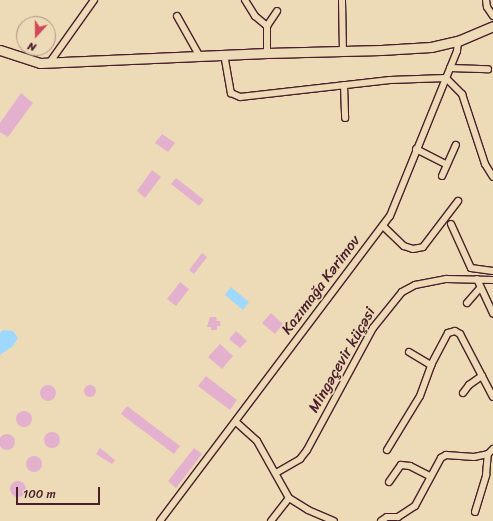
<!DOCTYPE html>
<meta charset="utf-8">
<style>
body{margin:0}
#map{position:relative;width:493px;height:521px;overflow:hidden;background:#eddbb8;font-family:Sriracha,sans-serif}
div>[style]{position:absolute}
.water>*{inset:0;background:#9fd8ff}
.building>*{inset:0;background:#e3b1ce}
.round{border-radius:50%}
.roads{filter:drop-shadow(1px 0 #4a1f2b) drop-shadow(-1px 0 #4a1f2b) drop-shadow(0 1px #4a1f2b) drop-shadow(0 -1px #4a1f2b)}
.street>*{height:6px;margin:-3px;padding:0 3px;transform-origin:3px;border-radius:3px;background:#eddbb8}
.secondary>*{height:9px;margin:-4.5px;padding:0 4.5px;transform-origin:4.5px;border-radius:4.5px;background:#eddbb8}
span{translate:-50% -50%;white-space:nowrap;text-align:center;line-height:1.15;-webkit-text-stroke:3.5px #eddbb8;paint-order:stroke}
.street-label{font-size:15px;color:#4a1f2b}
.north{position:absolute;left:16px;top:16px;width:40px;height:40px;box-sizing:border-box;background:#eddbb8;border:1px solid #ac9080;border-radius:50%;rotate:201deg;font-size:11px;font-weight:700;line-height:16px;text-align:center;color:#4a1f2b}
.north::after{content:'';display:block;margin:auto;width:14px;height:18px;background:#d1495b;clip-path:polygon(50% 0,100% 100%,50% 72%,0 100%)}
.scale{position:absolute;left:16px;top:487px;width:84px;height:18px;box-sizing:border-box;border:2px solid #4a1f2b;border-top:0;padding-left:5px;font-size:12px;line-height:14px;white-space:nowrap;color:#4a1f2b;-webkit-text-stroke:3px #eddbb8;paint-order:stroke}
</style>
<div id="map">
<div class="water">
<div style="clip-path:polygon(231px 287px,249px 302px,243px 310px,225px 295px)"></div>
<div style="clip-path:polygon(3px 330px,13px 331px,18px 338px,13px 346px,0 355px,0 333px)"></div>
</div>
<div class="building">
<div style="clip-path:polygon(21px 93px,33px 103px,8px 137px,0 132px,0 123px)"></div>
<div style="clip-path:polygon(162px 134px,175px 143px,168px 152px,155px 143px)"></div>
<div style="clip-path:polygon(152px 170px,161px 177px,145px 198px,137px 191px)"></div>
<div style="clip-path:polygon(176px 178px,204px 200px,199px 206px,171px 184px)"></div>
<div style="clip-path:polygon(202px 253px,207px 257px,194px 274px,189px 270px)"></div>
<div style="clip-path:polygon(180px 282px,189px 289px,176px 306px,167px 299px)"></div>
<div style="clip-path:polygon(271px 313px,283px 324px,275px 334px,262px 323px)"></div>
<div style="clip-path:polygon(210px 317px,216px 317px,217px 321px,220px 321px,221px 326px,217px 326px,217px 330px,211px 330px,211px 327px,207px 327px)"></div>
<div style="clip-path:polygon(236px 331px,247px 341px,240px 348px,229px 339px)"></div>
<div style="clip-path:polygon(220px 344px,233px 356px,222px 369px,208px 357px)"></div>
<div style="clip-path:polygon(206px 376px,237px 400px,230px 410px,198px 386px)"></div>
<div class="round" style="left:84px;top:385px;width:12px;height:12px"></div>
<div class="round" style="left:40px;top:385px;width:16px;height:16px"></div>
<div style="clip-path:polygon(127px 406px,180px 446px,174px 454px,121px 414px)"></div>
<div class="round" style="left:16px;top:411px;width:16px;height:16px"></div>
<div class="round" style="left:44px;top:432px;width:16px;height:16px"></div>
<div class="round" style="left:-1px;top:434px;width:16px;height:16px"></div>
<div style="clip-path:polygon(100px 448px,115px 460px,112px 464px,96px 454px)"></div>
<div style="clip-path:polygon(194px 448px,202px 454px,176px 488px,168px 481px)"></div>
<div class="round" style="left:26px;top:456px;width:16px;height:16px"></div>
<div class="round" style="left:10px;top:481px;width:16px;height:16px"></div>
</div>
<div class="roads">
<div class="street">
<div style="left:245px;top:0;width:19px;rotate:58deg"></div>
<div style="left:255px;top:16px;width:16px;rotate:40deg"></div>
<div style="left:267px;top:26px;width:27px;rotate:90deg"></div>
<div style="left:342px;top:0;width:51px;rotate:88.9deg"></div>
<div style="left:486px;top:0;width:7px;rotate:82deg"></div>
<div style="left:487px;top:7px;width:11px;rotate:56deg"></div>
<div style="left:177px;top:16px;width:45px;rotate:60.6deg"></div>
<div style="left:267px;top:26px;width:18px;rotate:-56deg"></div>
<div style="left:224px;top:54px;width:40px;rotate:80deg"></div>
<div style="left:231px;top:93px;width:10px;rotate:24deg"></div>
<div style="left:240px;top:97px;width:151px;rotate:-6.5deg"></div>
<div style="left:390px;top:80px;width:56px;rotate:-2deg"></div>
<div style="left:446px;top:78px;width:23px;rotate:45deg"></div>
<div style="left:462px;top:94px;width:74px;rotate:71.8deg"></div>
<div style="left:485px;top:164px;width:15px;rotate:58deg"></div>
<div style="left:50px;top:62px;width:76px;rotate:-54.6deg"></div>
<div style="left:450px;top:68px;width:38px;rotate:2deg"></div>
<div style="left:344px;top:85px;width:33px;rotate:88deg"></div>
<div style="left:416px;top:149px;width:34px;rotate:27deg"></div>
<div style="left:442px;top:176px;width:34px;rotate:-66deg"></div>
<div style="left:451px;top:224px;width:48px;rotate:65.6deg"></div>
<div style="left:471px;top:268px;width:22px;rotate:8deg"></div>
<div style="left:383px;top:226px;width:29px;rotate:44deg"></div>
<div style="left:404px;top:246px;width:9px;rotate:18deg"></div>
<div style="left:413px;top:249px;width:10px;rotate:-11deg"></div>
<div style="left:423px;top:247px;width:58px;rotate:-52.7deg"></div>
<div style="left:477px;top:279px;width:38px;rotate:65deg"></div>
<div style="left:467px;top:303px;width:20px;rotate:-49deg"></div>
<div style="left:409px;top:352px;width:26px;rotate:31deg"></div>
<div style="left:463px;top:393px;width:10px;rotate:-53deg"></div>
<div style="left:469px;top:385px;width:16px;rotate:-35deg"></div>
<div style="left:236px;top:422px;width:28px;rotate:42deg"></div>
<div style="left:257px;top:441px;width:65px;rotate:60.7deg"></div>
<div style="left:289px;top:498px;width:22px;rotate:32deg"></div>
<div style="left:308px;top:510px;width:28px;rotate:23deg"></div>
<div style="left:387px;top:450px;width:63px;rotate:-58.6deg"></div>
<div style="left:420px;top:396px;width:33px;rotate:-70deg"></div>
<div style="left:431px;top:365px;width:36px;rotate:-62deg"></div>
<div style="left:448px;top:333px;width:7px;rotate:-16deg"></div>
<div style="left:455px;top:331px;width:6px;rotate:31deg"></div>
<div style="left:460px;top:334px;width:71px;rotate:62.4deg"></div>
<div style="left:276px;top:473px;width:28px;rotate:-30deg"></div>
<div style="left:300px;top:459px;width:11px;rotate:-52deg"></div>
<div style="left:307px;top:450px;width:139px;rotate:-61.6deg"></div>
<div style="left:373px;top:328px;width:46px;rotate:-51.1deg"></div>
<div style="left:402px;top:292px;width:15px;rotate:-28deg"></div>
<div style="left:415px;top:285px;width:32px;rotate:-11deg"></div>
<div style="left:446px;top:279px;width:47px;rotate:1.2deg"></div>
<div style="left:389px;top:482px;width:21px;rotate:-55deg"></div>
<div style="left:401px;top:465px;width:9px;rotate:6deg"></div>
<div style="left:410px;top:466px;width:22px;rotate:27deg"></div>
<div style="left:475px;top:512px;width:39px;rotate:-73deg"></div>
<div style="left:486px;top:475px;width:21px;rotate:-85deg"></div>
<div style="left:160px;top:521px;width:382px;rotate:-53deg"></div>
<div style="left:390px;top:216px;width:178px;rotate:-67.9deg"></div>
<div style="left:457px;top:51px;width:10px;rotate:-84deg"></div>
<div style="left:271px;top:521px;width:29px;rotate:-52deg"></div>
<div style="left:381px;top:521px;width:7px;rotate:-34deg"></div>
<div style="left:387px;top:517px;width:11px"></div>
<div style="left:398px;top:517px;width:20px;rotate:-33deg"></div>
<div style="left:415px;top:506px;width:55px;rotate:-61.6deg"></div>
<div style="left:441px;top:458px;width:6px;rotate:-31deg"></div>
<div style="left:446px;top:455px;width:28px;rotate:4deg"></div>
<div style="left:474px;top:457px;width:14px;rotate:-12deg"></div>
<div style="left:488px;top:454px;width:7px;rotate:-45deg"></div>
</div>
<div class="secondary">
<div style="left:0;top:50px;width:42px;rotate:18deg"></div>
<div style="left:40px;top:63px;width:227px;rotate:-2.5deg"></div>
<div style="left:267px;top:53px;width:114px;rotate:-1.5deg"></div>
<div style="left:381px;top:50px;width:50px;rotate:-3.4deg"></div>
<div style="left:431px;top:47px;width:28px;rotate:-13deg"></div>
<div style="left:458px;top:41px;width:38px;rotate:-23deg"></div>
</div>
</div>
<div class="street-label">
<span style="left:321px;top:285px;rotate:-53deg">Kazımağa Kərimov</span>
<span style="left:342px;top:360px;rotate:-60deg">Mingəçevir küçəsi</span>
</div>
<div class="north">N</div>
<div class="scale">100 m</div>
</div>
